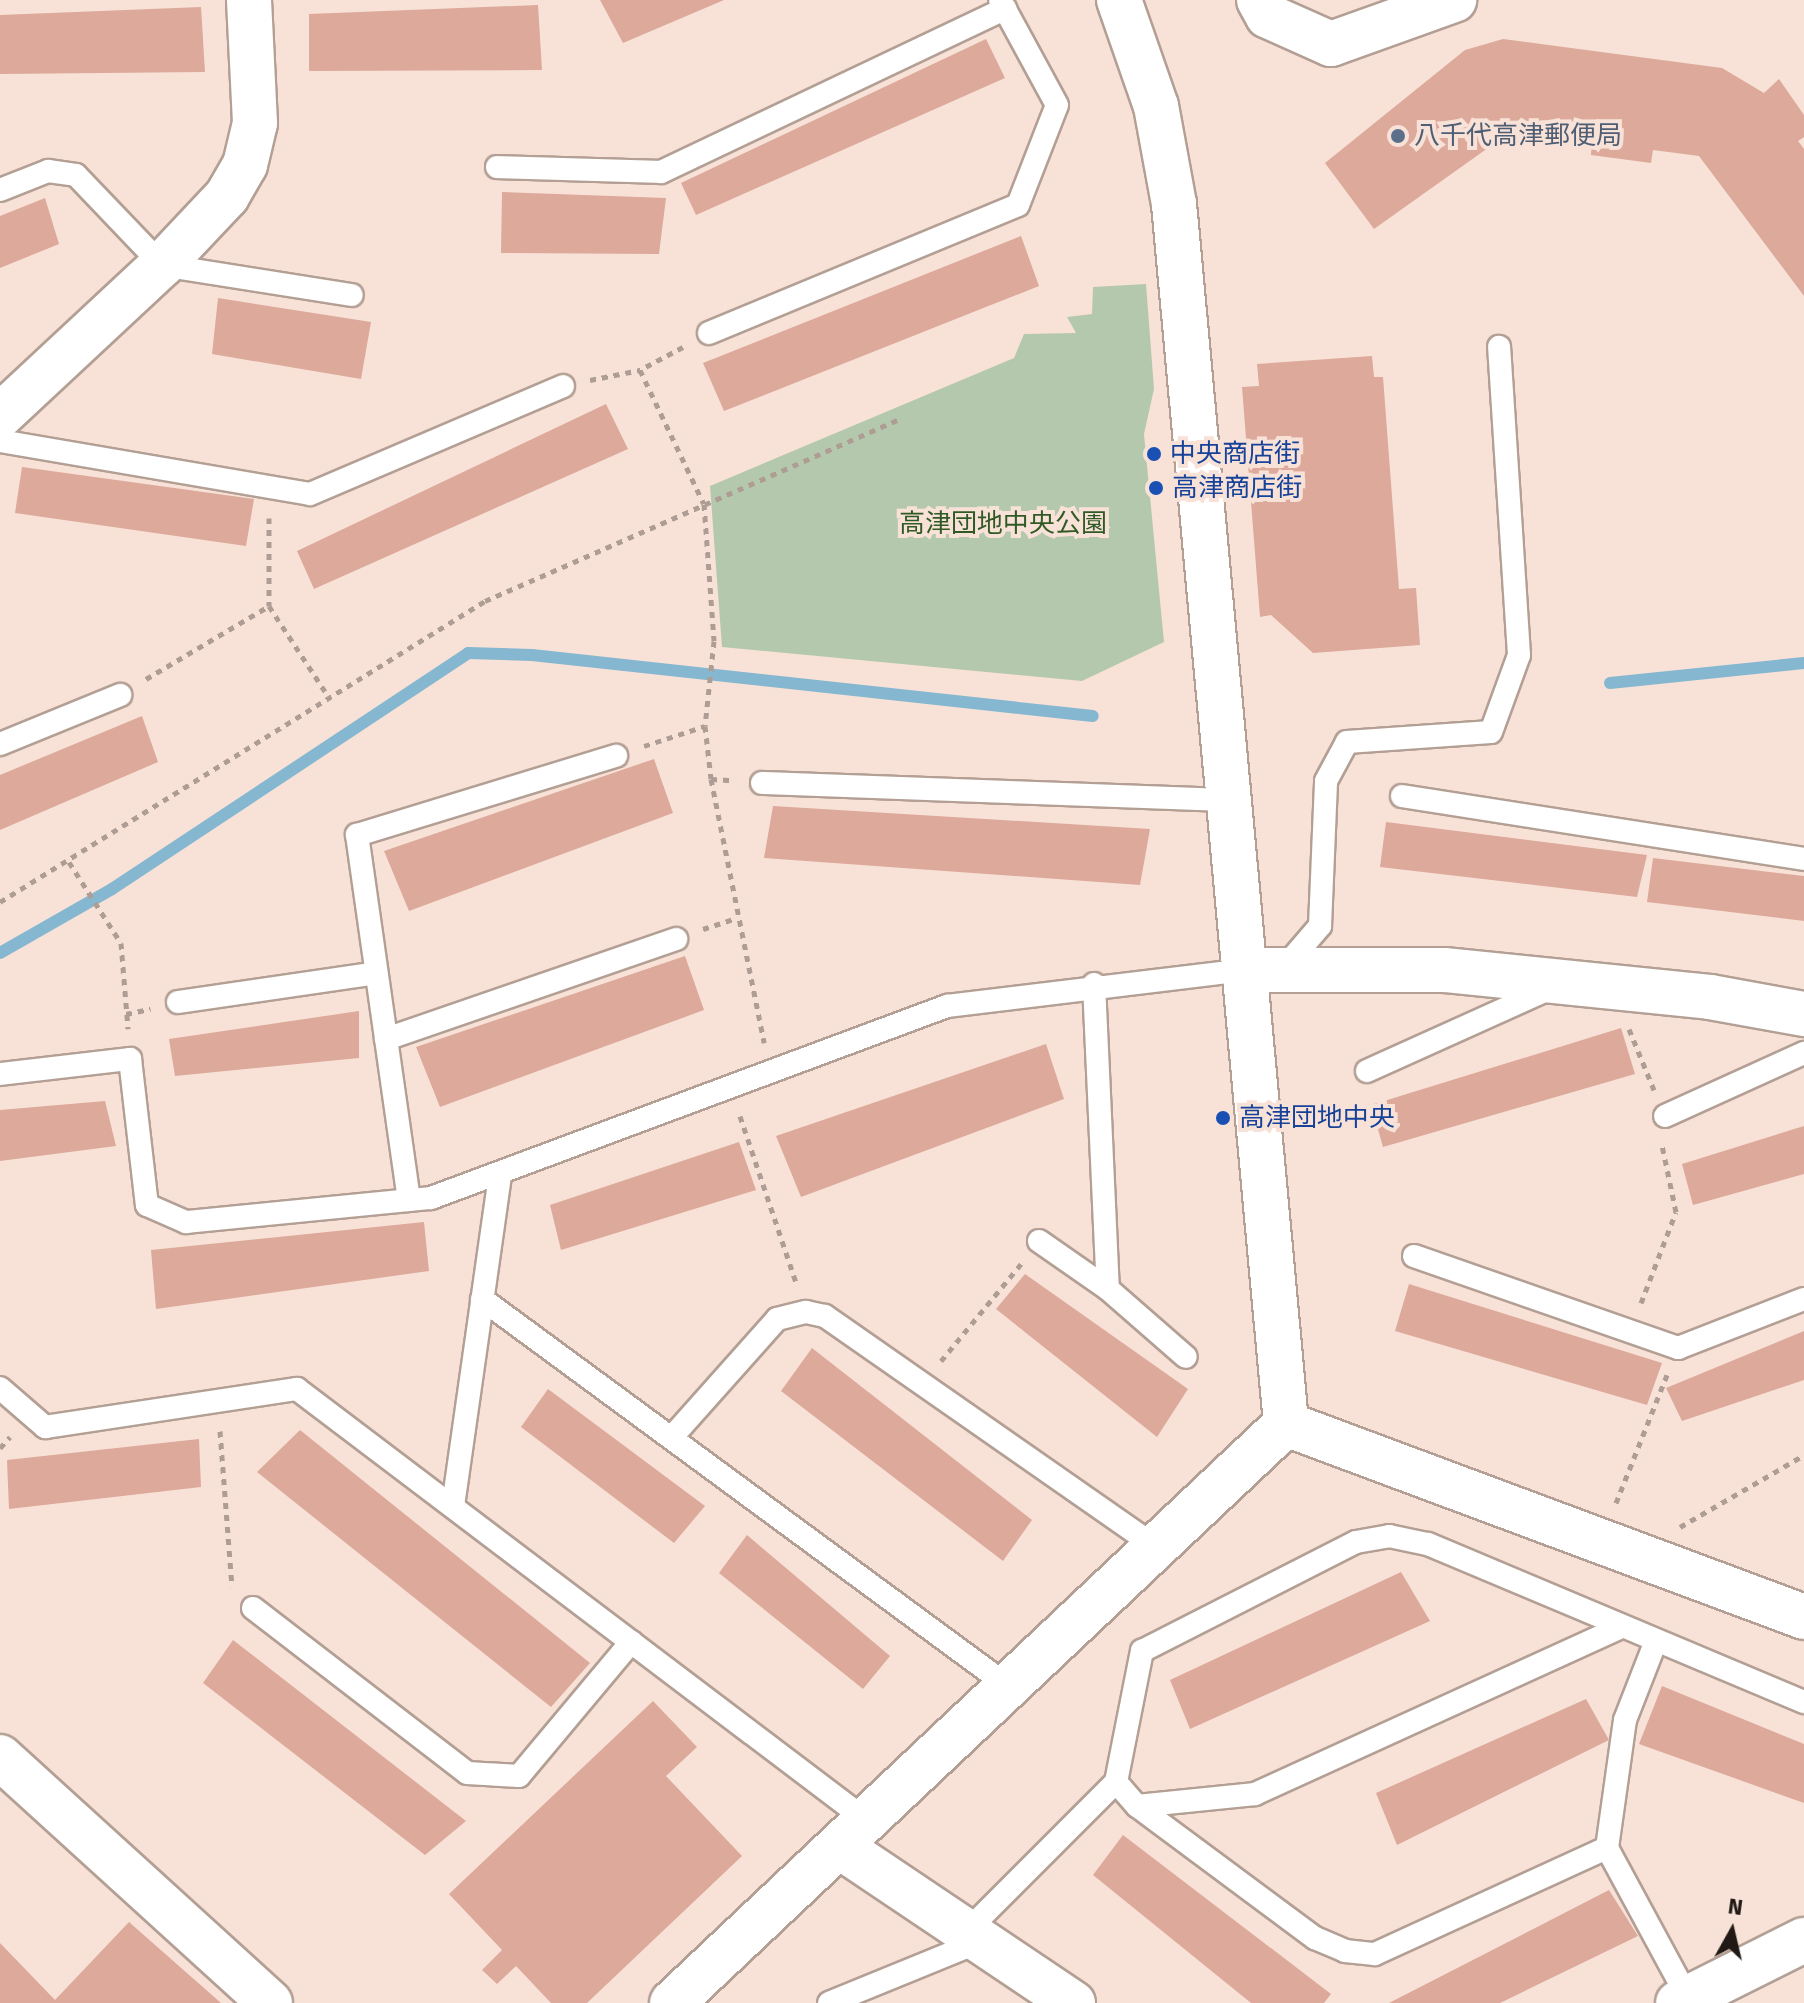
<!DOCTYPE html>
<meta charset="utf-8">
<style>
body{margin:0}
#map{position:relative;width:1804px;height:2003px;overflow:hidden;background:#f8e2d7;font-family:"Fira Sans","Noto Sans JP",sans-serif}
div>[style]{position:absolute}
.green>*{inset:0;background:#b4c8ae}
.stream>*{height:12px;margin:-6px;padding:0 6px;transform-origin:6px;border-radius:6px;background:#85b7d0}
.building>*{inset:0;background:#dca99b}
.path>*{height:5px;margin-top:-2.5px;transform-origin:0;background:repeating-linear-gradient(90deg,#ae9d94 0 6px,transparent 0 12px)}
.roads{filter:drop-shadow(2px 0 #b39f94) drop-shadow(-2px 0 #b39f94) drop-shadow(0 2px #b39f94) drop-shadow(0 -2px #b39f94)}
.lane>*{height:22px;margin:-11px;padding:0 11px;transform-origin:11px;border-radius:11px;background:#fff}
.street>*{height:44px;margin:-22px;padding:0 22px;transform-origin:22px;border-radius:22px;background:#fff}
.secondary>*{height:44px;margin:-22px;padding:0 22px;transform-origin:22px;border-radius:22px;background:#fff}
.dots>*{width:22px;height:22px;translate:-50% -50%;box-sizing:border-box;border:4px solid #f8e2d7;border-radius:50%}
span{translate:-50% -50%;white-space:nowrap;text-align:center;line-height:1.15;-webkit-text-stroke:8px #f8e2d7;paint-order:stroke}
.service-label{font-size:26px;color:#4e5e75}
.left{translate:0 -50%;text-align:left}
.transit-label{font-size:26px;color:#164399}
.park-label{font-size:26px;color:#305a25}
.north{position:absolute;left:1692px;top:1891px;width:80px;height:80px;-webkit-text-stroke:6px #f8e2d7;paint-order:stroke;rotate:8deg;font-size:22px;font-weight:700;line-height:32px;text-align:center;color:#201915}
.north::after{content:'';display:block;margin:auto;width:28px;height:36px;background:#201915;clip-path:polygon(50% 0,100% 100%,50% 72%,0 100%)}
</style>
<div id="map">
<div class="green">
<div style="clip-path:polygon(1146px 284px,1154px 389px,1144px 434px,1164px 642px,1082px 681px,722px 647px,710px 486px,1014px 358px,1024px 334px,1076px 333px,1067px 317px,1092px 314px,1093px 287px)"></div>
</div>
<div class="stream">
<div style="left:1610px;top:683px;width:195px;rotate:-5.9deg"></div>
<div style="left:0;top:953px;width:129px;rotate:-29.7deg"></div>
<div style="left:112px;top:889px;width:427px;rotate:-33.5deg"></div>
<div style="left:468px;top:653px;width:64px;rotate:1.8deg"></div>
<div style="left:532px;top:655px;width:564px;rotate:6.21deg"></div>
</div>
<div class="building">
<div style="clip-path:polygon(600px 0,724px 0,623px 43px)"></div>
<div style="clip-path:polygon(538px 5px,542px 70px,309px 71px,309px 14px)"></div>
<div style="clip-path:polygon(201px 7px,205px 72px,0 74px,0 15px)"></div>
<div style="clip-path:polygon(986px 39px,1005px 78px,696px 215px,681px 183px)"></div>
<div style="clip-path:polygon(1503px 39px,1722px 68px,1764px 93px,1779px 79px,1804px 115px,1804px 137px,1798px 141px,1804px 149px,1804px 296px,1699px 156px,1653px 150px,1651px 163px,1591px 155px,1592px 142px,1509px 133px,1374px 229px,1325px 163px,1465px 50px)"></div>
<div style="clip-path:polygon(502px 192px,666px 198px,659px 254px,501px 253px)"></div>
<div style="clip-path:polygon(45px 198px,59px 244px,0 268px,0 216px)"></div>
<div style="clip-path:polygon(1021px 236px,1039px 286px,724px 411px,703px 363px)"></div>
<div style="clip-path:polygon(218px 298px,371px 322px,361px 379px,212px 354px)"></div>
<div style="clip-path:polygon(1372px 356px,1374px 377px,1383px 377px,1399px 589px,1416px 588px,1420px 645px,1313px 653px,1271px 615px,1260px 617px,1242px 387px,1259px 386px,1257px 364px)"></div>
<div style="clip-path:polygon(606px 404px,628px 449px,314px 589px,297px 551px)"></div>
<div style="clip-path:polygon(22px 467px,254px 499px,246px 546px,15px 513px)"></div>
<div style="clip-path:polygon(142px 716px,158px 762px,0 830px,0 775px)"></div>
<div style="clip-path:polygon(654px 759px,673px 813px,409px 911px,384px 851px)"></div>
<div style="clip-path:polygon(773px 806px,1150px 829px,1140px 885px,764px 858px)"></div>
<div style="clip-path:polygon(1386px 822px,1647px 855px,1637px 897px,1380px 867px)"></div>
<div style="clip-path:polygon(1653px 858px,1804px 876px,1804px 921px,1647px 902px)"></div>
<div style="clip-path:polygon(685px 956px,704px 1010px,440px 1107px,416px 1047px)"></div>
<div style="clip-path:polygon(359px 1011px,359px 1058px,175px 1076px,169px 1039px)"></div>
<div style="clip-path:polygon(1621px 1028px,1635px 1074px,1383px 1147px,1371px 1105px)"></div>
<div style="clip-path:polygon(1046px 1044px,1064px 1099px,801px 1197px,776px 1136px)"></div>
<div style="clip-path:polygon(105px 1101px,116px 1146px,0 1161px,0 1110px)"></div>
<div style="clip-path:polygon(1804px 1126px,1804px 1174px,1693px 1205px,1682px 1164px)"></div>
<div style="clip-path:polygon(739px 1142px,756px 1190px,561px 1250px,550px 1205px)"></div>
<div style="clip-path:polygon(424px 1222px,429px 1271px,156px 1309px,151px 1250px)"></div>
<div style="clip-path:polygon(1025px 1274px,1188px 1389px,1157px 1437px,996px 1309px)"></div>
<div style="clip-path:polygon(1409px 1284px,1662px 1363px,1647px 1405px,1395px 1331px)"></div>
<div style="clip-path:polygon(1804px 1331px,1804px 1380px,1682px 1421px,1666px 1388px)"></div>
<div style="clip-path:polygon(812px 1348px,1032px 1520px,1003px 1561px,781px 1391px)"></div>
<div style="clip-path:polygon(548px 1389px,705px 1506px,674px 1543px,521px 1427px)"></div>
<div style="clip-path:polygon(300px 1430px,590px 1663px,551px 1707px,257px 1472px)"></div>
<div style="clip-path:polygon(199px 1439px,201px 1487px,9px 1509px,7px 1460px)"></div>
<div style="clip-path:polygon(747px 1535px,890px 1656px,863px 1689px,719px 1573px)"></div>
<div style="clip-path:polygon(1401px 1572px,1430px 1621px,1190px 1729px,1170px 1680px)"></div>
<div style="clip-path:polygon(233px 1640px,466px 1821px,425px 1855px,203px 1683px)"></div>
<div style="clip-path:polygon(1662px 1686px,1804px 1744px,1804px 1803px,1639px 1744px)"></div>
<div style="clip-path:polygon(1586px 1699px,1609px 1740px,1397px 1845px,1376px 1793px)"></div>
<div style="clip-path:polygon(653px 1701px,697px 1747px,666px 1776px,742px 1856px,587px 2003px,551px 2003px,516px 1966px,497px 1984px,482px 1970px,502px 1950px,449px 1894px)"></div>
<div style="clip-path:polygon(1123px 1835px,1331px 1994px,1324px 2003px,1251px 2003px,1093px 1875px)"></div>
<div style="clip-path:polygon(1609px 1890px,1638px 1936px,1500px 2003px,1389px 2003px)"></div>
<div style="clip-path:polygon(129px 1922px,221px 2003px,0 2003px,0 1943px,55px 2000px)"></div>
</div>
<div class="path">
<div style="left:683px;top:347px;width:49px;rotate:151.9deg"></div>
<div style="left:640px;top:370px;width:148px;rotate:64.5deg"></div>
<div style="left:704px;top:504px;width:137px;rotate:85.8deg"></div>
<div style="left:714px;top:641px;width:85px;rotate:96deg"></div>
<div style="left:705px;top:726px;width:53px;rotate:83.5deg"></div>
<div style="left:711px;top:779px;width:269px;rotate:78.6deg"></div>
<div style="left:590px;top:380px;width:51px;rotate:-11.3deg"></div>
<div style="left:269px;top:518px;width:88px;rotate:90deg"></div>
<div style="left:269px;top:606px;width:111px;rotate:56.7deg"></div>
<div style="left:146px;top:679px;width:143px;rotate:-30.7deg"></div>
<div style="left:644px;top:746px;width:64px;rotate:-18.2deg"></div>
<div style="left:711px;top:779px;width:22px;rotate:3deg"></div>
<div style="left:69px;top:862px;width:96px;rotate:57.3deg"></div>
<div style="left:121px;top:943px;width:86px;rotate:85.3deg"></div>
<div style="left:0;top:902px;width:571px;rotate:-31.82deg"></div>
<div style="left:485px;top:601px;width:454px;rotate:-23.7deg"></div>
<div style="left:703px;top:929px;width:35px;rotate:-18deg"></div>
<div style="left:126px;top:1014px;width:25px;rotate:-12deg"></div>
<div style="left:1629px;top:1029px;width:66px;rotate:67.7deg"></div>
<div style="left:740px;top:1116px;width:178px;rotate:71.4deg"></div>
<div style="left:1641px;top:1303px;width:97px;rotate:-69deg"></div>
<div style="left:1676px;top:1212px;width:68px;rotate:-101.8deg"></div>
<div style="left:941px;top:1361px;width:126px;rotate:-50.5deg"></div>
<div style="left:220px;top:1431px;width:156px;rotate:85.6deg"></div>
<div style="left:0;top:1448px;width:15px;rotate:-48deg"></div>
<div style="left:1616px;top:1503px;width:138px;rotate:-68.3deg"></div>
<div style="left:1680px;top:1527px;width:143px;rotate:-30.1deg"></div>
</div>
<div class="roads">
<div class="lane">
<div style="left:497px;top:167px;width:164px;rotate:1.7deg"></div>
<div style="left:661px;top:172px;width:381px;rotate:-25.4deg"></div>
<div style="left:0;top:190px;width:52px;rotate:-21.6deg"></div>
<div style="left:48px;top:171px;width:28px;rotate:8deg"></div>
<div style="left:76px;top:175px;width:124px;rotate:46.3deg"></div>
<div style="left:162px;top:265px;width:192px;rotate:9deg"></div>
<div style="left:709px;top:333px;width:334px;rotate:-22.5deg"></div>
<div style="left:1018px;top:205px;width:107px;rotate:-68.7deg"></div>
<div style="left:1057px;top:105px;width:119px;rotate:-118.5deg"></div>
<div style="left:0;top:441px;width:314px;rotate:9.7deg"></div>
<div style="left:310px;top:494px;width:275px;rotate:-23.1deg"></div>
<div style="left:0;top:744px;width:130px;rotate:-22.2deg"></div>
<div style="left:762px;top:783px;width:466px;rotate:2.1deg"></div>
<div style="left:1402px;top:796px;width:407px;rotate:8.9deg"></div>
<div style="left:1283px;top:969px;width:57px;rotate:-49.3deg"></div>
<div style="left:1320px;top:926px;width:145px;rotate:-87.6deg"></div>
<div style="left:1326px;top:781px;width:44px;rotate:-61.7deg"></div>
<div style="left:1347px;top:742px;width:144px;rotate:-4deg"></div>
<div style="left:1491px;top:732px;width:82px;rotate:-70deg"></div>
<div style="left:1519px;top:655px;width:309px;rotate:-93.7deg"></div>
<div style="left:1094px;top:984px;width:305px;rotate:87.4deg"></div>
<div style="left:178px;top:1002px;width:200px;rotate:-8.3deg"></div>
<div style="left:386px;top:1039px;width:307px;rotate:-19deg"></div>
<div style="left:1367px;top:1071px;width:200px;rotate:-24.3deg"></div>
<div style="left:0;top:1074px;width:131px;rotate:-6.6deg"></div>
<div style="left:130px;top:1059px;width:147px;rotate:83.4deg"></div>
<div style="left:147px;top:1205px;width:43px;rotate:23.6deg"></div>
<div style="left:186px;top:1222px;width:246px;rotate:-5.6deg"></div>
<div style="left:431px;top:1198px;width:551px;rotate:-20.41deg"></div>
<div style="left:947px;top:1006px;width:299px;rotate:-6.9deg"></div>
<div style="left:1665px;top:1116px;width:153px;rotate:-24.4deg"></div>
<div style="left:409px;top:1200px;width:369px;rotate:-98.1deg"></div>
<div style="left:357px;top:835px;width:271px;rotate:-17deg"></div>
<div style="left:1039px;top:1241px;width:84px;rotate:34.8deg"></div>
<div style="left:1108px;top:1289px;width:103px;rotate:41.1deg"></div>
<div style="left:1414px;top:1256px;width:280px;rotate:19.2deg"></div>
<div style="left:1678px;top:1348px;width:135px;rotate:-21.3deg"></div>
<div style="left:482px;top:1299px;width:653px;rotate:36.34deg"></div>
<div style="left:0;top:1388px;width:60px;rotate:40.9deg"></div>
<div style="left:45px;top:1427px;width:255px;rotate:-8.6deg"></div>
<div style="left:297px;top:1389px;width:714px;rotate:37.14deg"></div>
<div style="left:672px;top:1437px;width:158px;rotate:-48.3deg"></div>
<div style="left:777px;top:1319px;width:30px;rotate:-14deg"></div>
<div style="left:806px;top:1312px;width:19px;rotate:12deg"></div>
<div style="left:825px;top:1316px;width:402px;rotate:34.9deg"></div>
<div style="left:453px;top:1506px;width:335px;rotate:-81.9deg"></div>
<div style="left:253px;top:1608px;width:270px;rotate:37.6deg"></div>
<div style="left:467px;top:1773px;width:52px;rotate:3.3deg"></div>
<div style="left:519px;top:1776px;width:175px;rotate:-50.1deg"></div>
<div style="left:1116px;top:1782px;width:32px;rotate:49deg"></div>
<div style="left:1137px;top:1806px;width:222px;rotate:36.6deg"></div>
<div style="left:1315px;top:1938px;width:33px;rotate:23deg"></div>
<div style="left:1345px;top:1951px;width:30px;rotate:6deg"></div>
<div style="left:1375px;top:1954px;width:255px;rotate:-24.6deg"></div>
<div style="left:1607px;top:1848px;width:129px;rotate:-82deg"></div>
<div style="left:1625px;top:1720px;width:85px;rotate:-68.6deg"></div>
<div style="left:1137px;top:1806px;width:119px;rotate:-5.8deg"></div>
<div style="left:1255px;top:1794px;width:403px;rotate:-24.5deg"></div>
<div style="left:1607px;top:1848px;width:170px;rotate:61.6deg"></div>
<div style="left:966px;top:1932px;width:212px;rotate:-45deg"></div>
<div style="left:1116px;top:1782px;width:134px;rotate:-78.8deg"></div>
<div style="left:1142px;top:1651px;width:240px;rotate:-27deg"></div>
<div style="left:1356px;top:1542px;width:34px;rotate:-10deg"></div>
<div style="left:1389px;top:1536px;width:40px;rotate:12deg"></div>
<div style="left:1428px;top:1544px;width:408px;rotate:22.8deg"></div>
<div style="left:829px;top:2003px;width:164px;rotate:-22.2deg"></div>
</div>
<div class="street">
<div style="left:1259px;top:0;width:18px;rotate:61deg"></div>
<div style="left:1268px;top:16px;width:69px;rotate:24deg"></div>
<div style="left:1331px;top:44px;width:131px;rotate:-19.7deg"></div>
<div style="left:0;top:416px;width:221px;rotate:-43deg"></div>
<div style="left:162px;top:265px;width:95px;rotate:-46.7deg"></div>
<div style="left:227px;top:196px;width:36px;rotate:-60deg"></div>
<div style="left:245px;top:165px;width:43px;rotate:-76.6deg"></div>
<div style="left:255px;top:123px;width:123px;rotate:-92.8deg"></div>
<div style="left:1244px;top:970px;width:200px"></div>
<div style="left:1444px;top:970px;width:267px;rotate:5.8deg"></div>
<div style="left:1710px;top:997px;width:96px;rotate:10.3deg"></div>
<div style="left:0;top:1757px;width:365px;rotate:42.3deg"></div>
<div style="left:839px;top:1846px;width:282px;rotate:33.9deg"></div>
<div style="left:1678px;top:2003px;width:141px;rotate:-26.6deg"></div>
</div>
<div class="secondary">
<div style="left:1119px;top:0;width:112px;rotate:70.8deg"></div>
<div style="left:1156px;top:106px;width:100px;rotate:79.6deg"></div>
<div style="left:1174px;top:204px;width:1225px;rotate:84.75deg"></div>
<div style="left:1286px;top:1424px;width:553px;rotate:20.43deg"></div>
<div style="left:672px;top:2003px;width:844px;rotate:-43.32deg"></div>
</div>
</div>
<div class="dots">
<div style="left:1398px;top:136px;background:#5c6f8a"></div>
<div style="left:1154px;top:454px;background:#1a4fb4"></div>
<div style="left:1156px;top:488px;background:#1a4fb4"></div>
<div style="left:1223px;top:1118px;background:#1a4fb4"></div>
</div>
<div class="service-label">
<span class="left" style="left:1414px;top:136px">八千代高津郵便局</span>
</div>
<div class="transit-label">
<span class="left" style="left:1170px;top:454px">中央商店街</span>
<span class="left" style="left:1172px;top:488px">高津商店街</span>
<span class="left" style="left:1239px;top:1118px">高津団地中央</span>
</div>
<div class="park-label">
<span style="left:1003px;top:524px">高津団地中央公園</span>
</div>
<div class="north">N</div>
</div>
